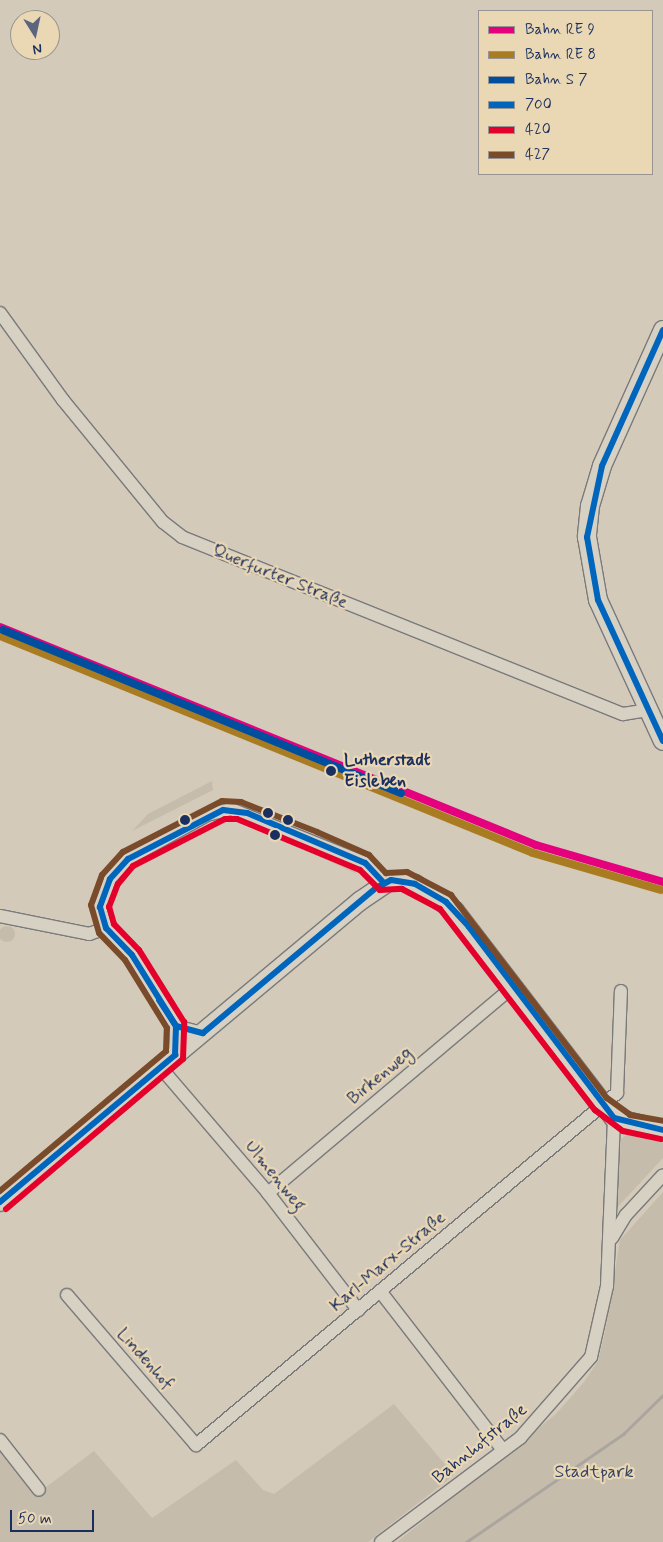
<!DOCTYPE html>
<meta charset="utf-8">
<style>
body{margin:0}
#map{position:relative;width:663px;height:1542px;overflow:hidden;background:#d4caba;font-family:Mynerve,sans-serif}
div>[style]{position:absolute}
.green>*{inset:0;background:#c6bcab}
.round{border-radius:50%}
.stream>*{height:3px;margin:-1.5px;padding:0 1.5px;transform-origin:1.5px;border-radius:1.5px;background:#aaa59e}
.roads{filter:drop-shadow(1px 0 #7a7a7b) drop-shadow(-1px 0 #7a7a7b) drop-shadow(0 1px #7a7a7b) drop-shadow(0 -1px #7a7a7b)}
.minor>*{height:12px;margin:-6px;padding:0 6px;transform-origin:6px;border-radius:6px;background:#d7d1c4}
.secondary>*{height:18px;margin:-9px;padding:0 9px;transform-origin:9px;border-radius:9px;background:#d7d1c4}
.bus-1>*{height:6px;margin:-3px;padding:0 3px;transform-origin:3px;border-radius:3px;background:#0065bd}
.bus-2>*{height:6px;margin:-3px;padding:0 3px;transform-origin:3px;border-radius:3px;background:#e4002b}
.bus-3>*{height:6px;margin:-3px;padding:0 3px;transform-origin:3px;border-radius:3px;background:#7a4b2a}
.rail-1>*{height:8px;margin:-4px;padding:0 4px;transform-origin:4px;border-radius:4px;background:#e5007d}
.rail-2>*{height:8px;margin:-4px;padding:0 4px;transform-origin:4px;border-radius:4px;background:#aa7c21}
.rail-3>*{height:8px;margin:-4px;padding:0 4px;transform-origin:4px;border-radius:4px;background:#004f9e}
.dots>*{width:14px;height:14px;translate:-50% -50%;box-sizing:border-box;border:2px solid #ead7b4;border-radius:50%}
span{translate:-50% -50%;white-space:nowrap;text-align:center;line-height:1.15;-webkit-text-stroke:4.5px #ead7b4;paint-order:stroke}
.street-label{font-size:18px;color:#1b2f5e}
.stop-label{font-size:18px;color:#1b2f5e;font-weight:700}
.left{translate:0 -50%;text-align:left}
.park-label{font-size:18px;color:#344368}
.legend{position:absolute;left:478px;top:10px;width:175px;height:165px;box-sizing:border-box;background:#ead7b4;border:1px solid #979492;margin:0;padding:6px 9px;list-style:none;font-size:15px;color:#1b2f5e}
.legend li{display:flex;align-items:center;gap:10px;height:25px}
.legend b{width:25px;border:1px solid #979492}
.north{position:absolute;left:10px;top:10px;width:50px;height:50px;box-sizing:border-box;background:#ead7b4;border:1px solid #979492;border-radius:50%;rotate:170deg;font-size:14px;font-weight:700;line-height:20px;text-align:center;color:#1b2f5e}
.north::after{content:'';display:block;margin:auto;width:18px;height:22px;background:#5c657e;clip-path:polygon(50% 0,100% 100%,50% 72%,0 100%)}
.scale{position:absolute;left:10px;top:1510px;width:84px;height:22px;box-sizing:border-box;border:2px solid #1b2f5e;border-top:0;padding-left:6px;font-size:15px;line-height:18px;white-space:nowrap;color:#1b2f5e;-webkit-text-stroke:4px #ead7b4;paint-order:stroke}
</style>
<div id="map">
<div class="green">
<div style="clip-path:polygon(212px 781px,213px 790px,132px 831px,148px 814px)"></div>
<div style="clip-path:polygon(319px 850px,351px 864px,357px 874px,318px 856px)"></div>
<div class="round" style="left:-1px;top:926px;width:16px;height:16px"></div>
<div style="clip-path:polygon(627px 1135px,663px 1143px,663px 1158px,614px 1211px,614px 1143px)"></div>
<div style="clip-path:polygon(663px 1192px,663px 1542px,397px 1542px,556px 1414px,584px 1382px,598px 1361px,605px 1332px,620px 1240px)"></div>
<div style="clip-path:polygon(394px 1404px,454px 1475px,368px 1542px,0 1542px,0 1447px,37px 1494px,94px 1451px,152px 1518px,236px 1460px,263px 1490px,274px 1494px)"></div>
</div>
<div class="stream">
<div style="left:466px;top:1542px;width:191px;rotate:-34.5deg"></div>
<div style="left:623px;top:1434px;width:56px;rotate:-44.3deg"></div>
</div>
<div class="roads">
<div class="minor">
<div style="left:0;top:313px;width:107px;rotate:54.1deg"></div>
<div style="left:63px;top:400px;width:158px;rotate:50.7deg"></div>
<div style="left:163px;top:522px;width:24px;rotate:38deg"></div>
<div style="left:182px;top:537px;width:475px;rotate:21.9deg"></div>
<div style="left:623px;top:714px;width:25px;rotate:-9deg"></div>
<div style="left:0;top:916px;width:91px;rotate:11.4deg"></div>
<div style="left:89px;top:934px;width:18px;rotate:-19deg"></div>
<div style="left:176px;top:1026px;width:28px;rotate:15deg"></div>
<div style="left:175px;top:1055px;width:29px;rotate:-88deg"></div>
<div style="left:176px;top:1026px;width:84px;rotate:-121.8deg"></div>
<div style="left:132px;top:955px;width:37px;rotate:-134deg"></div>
<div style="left:106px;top:928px;width:22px;rotate:-106deg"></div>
<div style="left:100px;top:907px;width:30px;rotate:-70deg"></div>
<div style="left:110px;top:879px;width:27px;rotate:-48deg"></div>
<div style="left:128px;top:859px;width:90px;rotate:-29.1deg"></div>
<div style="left:207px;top:815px;width:25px;rotate:-14deg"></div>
<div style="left:231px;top:809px;width:144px;rotate:21.9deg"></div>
<div style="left:365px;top:863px;width:26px;rotate:47deg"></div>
<div style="left:161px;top:1068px;width:165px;rotate:49.4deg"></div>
<div style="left:268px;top:1193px;width:148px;rotate:52.4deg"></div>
<div style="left:268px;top:1193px;width:322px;rotate:-40.1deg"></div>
<div style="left:612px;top:1238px;width:27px;rotate:-59deg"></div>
<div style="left:626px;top:1215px;width:54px;rotate:-47.2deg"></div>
<div style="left:380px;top:1291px;width:201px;rotate:52.3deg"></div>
<div style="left:67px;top:1295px;width:198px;rotate:49.3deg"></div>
<div style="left:196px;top:1445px;width:549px;rotate:-39.9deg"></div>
<div style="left:617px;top:1093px;width:102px;rotate:-87.8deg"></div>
<div style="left:0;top:1440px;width:63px;rotate:52deg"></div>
<div style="left:381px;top:1542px;width:174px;rotate:-36.8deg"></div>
<div style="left:520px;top:1438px;width:108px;rotate:-48.8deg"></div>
<div style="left:591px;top:1357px;width:73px;rotate:-77.3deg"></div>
<div style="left:607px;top:1286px;width:168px;rotate:-87.6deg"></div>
</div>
<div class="secondary">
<div style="left:663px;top:330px;width:149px;rotate:114.2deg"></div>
<div style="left:602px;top:466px;width:42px;rotate:106.7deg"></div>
<div style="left:590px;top:506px;width:31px;rotate:96deg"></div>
<div style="left:587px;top:537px;width:64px;rotate:80.1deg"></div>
<div style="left:598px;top:600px;width:155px;rotate:65.3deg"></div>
<div style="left:0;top:1202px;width:469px;rotate:-39.9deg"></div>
<div style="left:360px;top:901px;width:37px;rotate:-34deg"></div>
<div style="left:391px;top:880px;width:24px;rotate:9deg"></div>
<div style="left:415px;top:884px;width:48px;rotate:34deg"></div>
<div style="left:455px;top:911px;width:261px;rotate:52.5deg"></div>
<div style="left:614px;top:1118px;width:50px;rotate:13.8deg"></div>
</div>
</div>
<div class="bus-1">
<div style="left:663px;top:330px;width:149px;rotate:114.2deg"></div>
<div style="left:602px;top:466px;width:73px;rotate:101.9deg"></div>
<div style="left:587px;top:537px;width:64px;rotate:80.1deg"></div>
<div style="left:598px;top:600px;width:155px;rotate:65.3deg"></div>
<div style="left:383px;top:882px;width:26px;rotate:-133deg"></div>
<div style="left:365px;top:863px;width:128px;rotate:-157deg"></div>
<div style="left:247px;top:813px;width:24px;rotate:-173deg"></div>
<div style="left:223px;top:810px;width:107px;rotate:152.7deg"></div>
<div style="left:128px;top:859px;width:27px;rotate:132deg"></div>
<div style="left:110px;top:879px;width:30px;rotate:110deg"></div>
<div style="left:100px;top:907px;width:22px;rotate:74deg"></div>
<div style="left:106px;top:928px;width:37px;rotate:46deg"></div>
<div style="left:132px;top:955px;width:84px;rotate:58.2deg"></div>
<div style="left:176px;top:1026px;width:28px;rotate:15deg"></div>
<div style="left:203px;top:1033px;width:226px;rotate:-40deg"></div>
<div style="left:376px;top:888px;width:17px;rotate:-28deg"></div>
<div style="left:391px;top:880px;width:24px;rotate:9deg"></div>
<div style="left:415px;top:884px;width:36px;rotate:30deg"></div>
<div style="left:446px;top:902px;width:34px;rotate:47deg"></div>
<div style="left:469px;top:927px;width:240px;rotate:52.8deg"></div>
<div style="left:614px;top:1118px;width:50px;rotate:13.8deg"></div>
<div style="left:0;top:1202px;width:229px;rotate:-40deg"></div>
<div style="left:175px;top:1055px;width:29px;rotate:-88deg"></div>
<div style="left:176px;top:1026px;width:31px;rotate:-123deg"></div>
</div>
<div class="bus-2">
<div style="left:6px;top:1209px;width:232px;rotate:-40.3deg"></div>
<div style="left:183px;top:1059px;width:37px;rotate:-88deg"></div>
<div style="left:184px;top:1022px;width:85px;rotate:-122deg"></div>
<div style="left:139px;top:950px;width:36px;rotate:-134deg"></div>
<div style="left:114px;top:924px;width:18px;rotate:-106deg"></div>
<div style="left:109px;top:907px;width:25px;rotate:-69deg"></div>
<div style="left:118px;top:884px;width:23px;rotate:-50deg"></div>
<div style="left:133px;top:866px;width:103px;rotate:-27.1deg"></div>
<div style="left:225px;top:819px;width:12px"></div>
<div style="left:237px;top:819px;width:133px;rotate:22.5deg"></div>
<div style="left:360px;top:870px;width:28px;rotate:45deg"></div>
<div style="left:380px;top:890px;width:22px;rotate:-3deg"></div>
<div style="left:402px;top:889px;width:43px;rotate:27.8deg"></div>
<div style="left:440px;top:909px;width:254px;rotate:52.4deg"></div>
<div style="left:595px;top:1110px;width:35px;rotate:37deg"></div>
<div style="left:623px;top:1131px;width:39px;rotate:12deg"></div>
</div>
<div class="bus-3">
<div style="left:0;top:1191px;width:217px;rotate:-40.1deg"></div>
<div style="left:166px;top:1051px;width:23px;rotate:-88deg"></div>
<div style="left:167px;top:1028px;width:80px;rotate:-121.7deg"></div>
<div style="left:125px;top:960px;width:37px;rotate:-134deg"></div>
<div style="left:99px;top:933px;width:29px;rotate:-106deg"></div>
<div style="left:91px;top:905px;width:32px;rotate:-70deg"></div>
<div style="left:102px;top:875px;width:31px;rotate:-48deg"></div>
<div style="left:123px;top:852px;width:111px;rotate:-27.3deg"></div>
<div style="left:222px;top:801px;width:19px;rotate:3deg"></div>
<div style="left:241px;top:802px;width:82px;rotate:21.5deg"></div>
<div style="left:317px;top:832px;width:57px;rotate:23.9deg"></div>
<div style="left:369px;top:855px;width:25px;rotate:47deg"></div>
<div style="left:386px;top:873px;width:21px;rotate:-3deg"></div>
<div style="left:407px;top:872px;width:50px;rotate:27.6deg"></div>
<div style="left:451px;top:895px;width:256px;rotate:52.5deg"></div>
<div style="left:607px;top:1098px;width:29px;rotate:36deg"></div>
<div style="left:630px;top:1115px;width:34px;rotate:10deg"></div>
</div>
<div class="rail-1">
<div style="left:0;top:627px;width:579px;rotate:22.13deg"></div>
<div style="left:536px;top:845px;width:132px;rotate:16.2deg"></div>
</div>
<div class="rail-2">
<div style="left:0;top:636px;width:575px;rotate:22.15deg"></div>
<div style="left:533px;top:853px;width:133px;rotate:16.1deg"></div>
</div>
<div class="rail-3">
<div style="left:3px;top:630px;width:430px;rotate:22.3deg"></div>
</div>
<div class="dots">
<div style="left:331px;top:771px;background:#1b2f5e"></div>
<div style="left:268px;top:813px;background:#1b2f5e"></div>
<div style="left:185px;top:820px;background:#1b2f5e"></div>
<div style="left:288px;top:820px;background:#1b2f5e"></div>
<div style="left:275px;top:835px;background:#1b2f5e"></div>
</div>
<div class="street-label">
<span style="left:280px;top:577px;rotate:22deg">Querfurter Straße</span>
<span style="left:380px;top:1076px;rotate:-40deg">Birkenweg</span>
<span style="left:275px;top:1176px;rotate:51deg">Ulmenweg</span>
<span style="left:388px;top:1262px;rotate:-40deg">Karl-Marx-Straße</span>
<span style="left:145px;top:1359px;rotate:49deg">Lindenhof</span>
<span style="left:480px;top:1444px;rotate:-39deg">Bahnhofstraße</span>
</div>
<div class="stop-label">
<span class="left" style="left:344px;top:771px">Lutherstadt<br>Eisleben</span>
</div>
<div class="park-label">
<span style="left:594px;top:1472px">Stadtpark</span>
</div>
<ul class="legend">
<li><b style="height:6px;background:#e5007d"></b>Bahn RE 9</li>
<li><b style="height:6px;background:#aa7c21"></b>Bahn RE 8</li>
<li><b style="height:6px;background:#004f9e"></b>Bahn S 7</li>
<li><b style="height:6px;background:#0065bd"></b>700</li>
<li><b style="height:6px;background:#e4002b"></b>420</li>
<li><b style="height:6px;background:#7a4b2a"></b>427</li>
</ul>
<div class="north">N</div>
<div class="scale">50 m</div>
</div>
